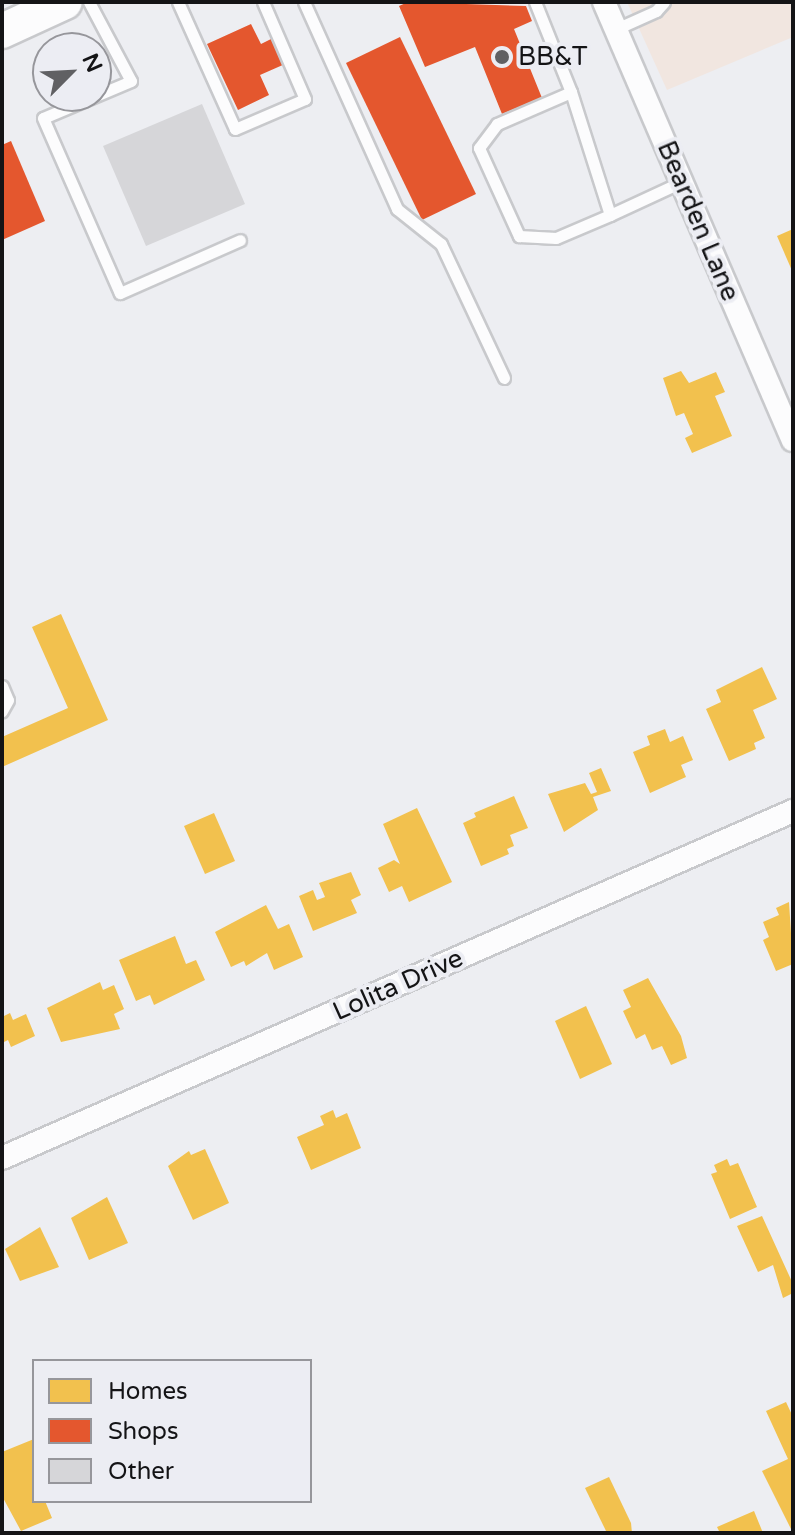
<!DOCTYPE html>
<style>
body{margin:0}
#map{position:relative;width:795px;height:1535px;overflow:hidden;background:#edeef2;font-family:"Varela Round",sans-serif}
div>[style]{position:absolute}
.commercial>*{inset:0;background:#f1e6e0}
.homes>*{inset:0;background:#f2c14e}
.shops>*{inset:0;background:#e4572e}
.building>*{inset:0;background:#d6d6d9}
.roads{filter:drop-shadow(2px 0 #c8c9cc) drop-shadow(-2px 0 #c8c9cc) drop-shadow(0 2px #c8c9cc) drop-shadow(0 -2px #c8c9cc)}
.lane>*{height:11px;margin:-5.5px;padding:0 5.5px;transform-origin:5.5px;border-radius:5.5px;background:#fcfcfd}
.street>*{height:22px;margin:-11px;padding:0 11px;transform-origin:11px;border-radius:11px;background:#fcfcfd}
.primary>*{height:34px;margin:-17px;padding:0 17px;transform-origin:17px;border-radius:17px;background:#fcfcfd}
.dots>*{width:22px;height:22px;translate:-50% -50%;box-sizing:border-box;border:4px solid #ecedf3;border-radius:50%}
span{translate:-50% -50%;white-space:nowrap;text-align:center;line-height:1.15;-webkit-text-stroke:8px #ecedf3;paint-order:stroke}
.poi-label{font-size:26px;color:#141416}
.left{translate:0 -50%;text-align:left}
.street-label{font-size:26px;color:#141416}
.frame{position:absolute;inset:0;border:4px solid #141416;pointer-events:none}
.legend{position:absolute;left:32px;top:1359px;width:280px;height:144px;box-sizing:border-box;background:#ecedf3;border:2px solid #96969b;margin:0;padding:10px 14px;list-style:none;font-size:24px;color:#141416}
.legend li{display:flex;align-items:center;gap:16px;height:40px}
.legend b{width:40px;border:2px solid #96969b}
.north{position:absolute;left:32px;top:32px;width:80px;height:80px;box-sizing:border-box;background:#ecedf3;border:2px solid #96969b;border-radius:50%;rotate:66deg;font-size:22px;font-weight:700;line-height:32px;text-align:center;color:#141416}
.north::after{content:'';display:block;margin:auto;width:28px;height:36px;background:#606063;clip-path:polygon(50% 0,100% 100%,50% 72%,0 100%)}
</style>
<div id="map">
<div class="commercial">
<div style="clip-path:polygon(627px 2px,793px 2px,793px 37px,667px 90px)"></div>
</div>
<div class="homes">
<div style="clip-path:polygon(793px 229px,793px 273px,777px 236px)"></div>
<div style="clip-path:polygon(681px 371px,689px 383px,716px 372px,725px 392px,715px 396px,732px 436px,692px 453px,685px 438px,693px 434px,684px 413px,676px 416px,663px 378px)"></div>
<div style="clip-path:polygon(61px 614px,108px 720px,2px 767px,2px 737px,68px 708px,32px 627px)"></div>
<div style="clip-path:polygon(762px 667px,777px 699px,753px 710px,765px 738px,754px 743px,756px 749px,729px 761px,706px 709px,721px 702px,716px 690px)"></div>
<div style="clip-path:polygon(665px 729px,670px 742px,683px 736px,693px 760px,681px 765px,686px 777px,650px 793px,633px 752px,650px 745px,647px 736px)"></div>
<div style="clip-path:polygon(601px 768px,611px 791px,593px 797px,598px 810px,564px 832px,548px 794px,585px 783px,591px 794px,597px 792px,589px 773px)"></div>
<div style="clip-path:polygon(514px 796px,528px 828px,510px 835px,514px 846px,507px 849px,509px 854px,481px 866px,463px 823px,476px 817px,474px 813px)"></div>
<div style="clip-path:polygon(417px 808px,452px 882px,409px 902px,402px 886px,389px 892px,378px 868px,394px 860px,400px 864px,383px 824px)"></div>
<div style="clip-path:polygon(214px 813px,235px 861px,205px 874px,184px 826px)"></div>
<div style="clip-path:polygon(351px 872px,361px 895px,351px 900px,357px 913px,313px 931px,299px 896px,313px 890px,317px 900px,325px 897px,319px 883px)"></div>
<div style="clip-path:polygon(789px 902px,793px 964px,776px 971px,763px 940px,769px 937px,763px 922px,779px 915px,776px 908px)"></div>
<div style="clip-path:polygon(266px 905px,278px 929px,289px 924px,303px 957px,274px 970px,267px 953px,246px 966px,244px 961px,231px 967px,215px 932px)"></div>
<div style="clip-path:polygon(175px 936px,186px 964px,196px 960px,205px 980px,154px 1005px,150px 995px,136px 1001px,119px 960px)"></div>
<div style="clip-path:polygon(648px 978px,681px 1036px,687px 1058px,671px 1065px,662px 1046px,652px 1050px,645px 1034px,636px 1039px,623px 1011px,631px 1007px,623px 990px)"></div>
<div style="clip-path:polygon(100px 982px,103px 990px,114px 985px,124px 1009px,114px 1014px,120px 1029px,61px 1042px,47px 1008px)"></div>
<div style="clip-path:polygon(586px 1006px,612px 1064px,580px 1079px,555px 1021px)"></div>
<div style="clip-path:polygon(10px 1013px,13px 1020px,26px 1014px,35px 1036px,11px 1047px,8px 1040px,2px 1043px,2px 1017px)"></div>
<div style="clip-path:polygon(333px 1110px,336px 1118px,347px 1113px,361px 1148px,311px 1170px,297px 1137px,324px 1125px,320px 1116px)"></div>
<div style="clip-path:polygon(205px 1149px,229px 1203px,193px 1220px,168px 1166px,189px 1151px,191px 1155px)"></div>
<div style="clip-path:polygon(727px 1159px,730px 1166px,738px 1163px,757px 1207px,730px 1219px,711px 1174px,717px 1172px,714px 1165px)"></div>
<div style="clip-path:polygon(107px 1197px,128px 1243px,89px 1260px,71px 1218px)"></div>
<div style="clip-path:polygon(762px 1216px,793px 1284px,793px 1293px,783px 1298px,773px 1265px,758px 1272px,737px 1226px)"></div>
<div style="clip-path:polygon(40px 1227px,59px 1267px,20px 1281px,5px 1249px)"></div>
<div style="clip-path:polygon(786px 1402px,793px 1417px,793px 1533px,762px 1471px,788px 1459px,766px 1411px)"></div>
<div style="clip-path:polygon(34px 1439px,34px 1501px,45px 1501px,52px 1518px,21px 1531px,2px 1496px,2px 1452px)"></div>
<div style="clip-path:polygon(609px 1477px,631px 1523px,632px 1533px,607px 1533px,585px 1488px)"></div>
<div style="clip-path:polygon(754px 1511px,763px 1533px,720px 1533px,717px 1527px)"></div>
</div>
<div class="shops">
<div style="clip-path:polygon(408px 2px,526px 6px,532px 21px,514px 29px,542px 98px,502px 114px,475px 47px,425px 67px,399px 6px)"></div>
<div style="clip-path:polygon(251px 24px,261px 44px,273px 38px,285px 64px,260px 75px,269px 95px,238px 110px,207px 44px)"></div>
<div style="clip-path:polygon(400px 37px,476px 194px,422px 220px,346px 63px)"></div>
<div style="clip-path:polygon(11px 141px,45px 221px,2px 240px,2px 145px)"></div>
</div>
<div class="building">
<div style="clip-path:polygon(202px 104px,245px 204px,146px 246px,103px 146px)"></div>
</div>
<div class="roads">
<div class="lane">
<div style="left:89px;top:2px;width:89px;rotate:62deg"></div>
<div style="left:131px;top:81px;width:95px;rotate:157.2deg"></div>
<div style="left:43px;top:118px;width:191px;rotate:66.3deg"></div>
<div style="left:120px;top:293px;width:131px;rotate:-23.8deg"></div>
<div style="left:178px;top:2px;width:139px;rotate:65.8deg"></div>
<div style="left:235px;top:129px;width:76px;rotate:-23.2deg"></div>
<div style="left:305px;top:99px;width:106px;rotate:-113.4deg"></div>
<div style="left:304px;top:2px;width:227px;rotate:65.8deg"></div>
<div style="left:397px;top:209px;width:56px;rotate:38.5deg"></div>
<div style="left:441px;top:244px;width:148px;rotate:64.8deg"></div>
<div style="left:535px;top:2px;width:97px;rotate:68.2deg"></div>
<div style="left:571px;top:92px;width:129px;rotate:72.4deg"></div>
<div style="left:610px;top:215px;width:78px;rotate:-24.9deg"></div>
<div style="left:616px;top:29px;width:44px;rotate:-24.2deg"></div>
<div style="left:656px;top:11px;width:12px;rotate:-48deg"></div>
<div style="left:571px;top:92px;width:81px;rotate:156.6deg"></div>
<div style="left:497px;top:124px;width:30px;rotate:127deg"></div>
<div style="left:479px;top:148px;width:97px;rotate:65.6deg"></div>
<div style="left:519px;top:236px;width:37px;rotate:3deg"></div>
<div style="left:556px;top:238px;width:59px;rotate:-23.1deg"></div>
<div style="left:2px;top:686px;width:15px;rotate:67deg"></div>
<div style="left:8px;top:700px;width:13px;rotate:119deg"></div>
</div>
<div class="street">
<div style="left:604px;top:2px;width:477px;rotate:66.7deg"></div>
<div style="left:2px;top:1158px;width:864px;rotate:-23.69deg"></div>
</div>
<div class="primary">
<div style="left:2px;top:31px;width:69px;rotate:-24.7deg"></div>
</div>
</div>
<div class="dots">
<div style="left:502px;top:57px;background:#606063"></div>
</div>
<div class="poi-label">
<span class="left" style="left:518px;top:57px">BB&amp;T</span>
</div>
<div class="street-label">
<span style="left:698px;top:221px;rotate:67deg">Bearden Lane</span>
<span style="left:398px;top:985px;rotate:-24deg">Lolita Drive</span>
</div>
<div class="frame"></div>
<ul class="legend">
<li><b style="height:22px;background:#f2c14e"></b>Homes</li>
<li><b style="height:22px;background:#e4572e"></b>Shops</li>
<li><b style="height:22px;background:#d6d6d9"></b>Other</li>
</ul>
<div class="north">N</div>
</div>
